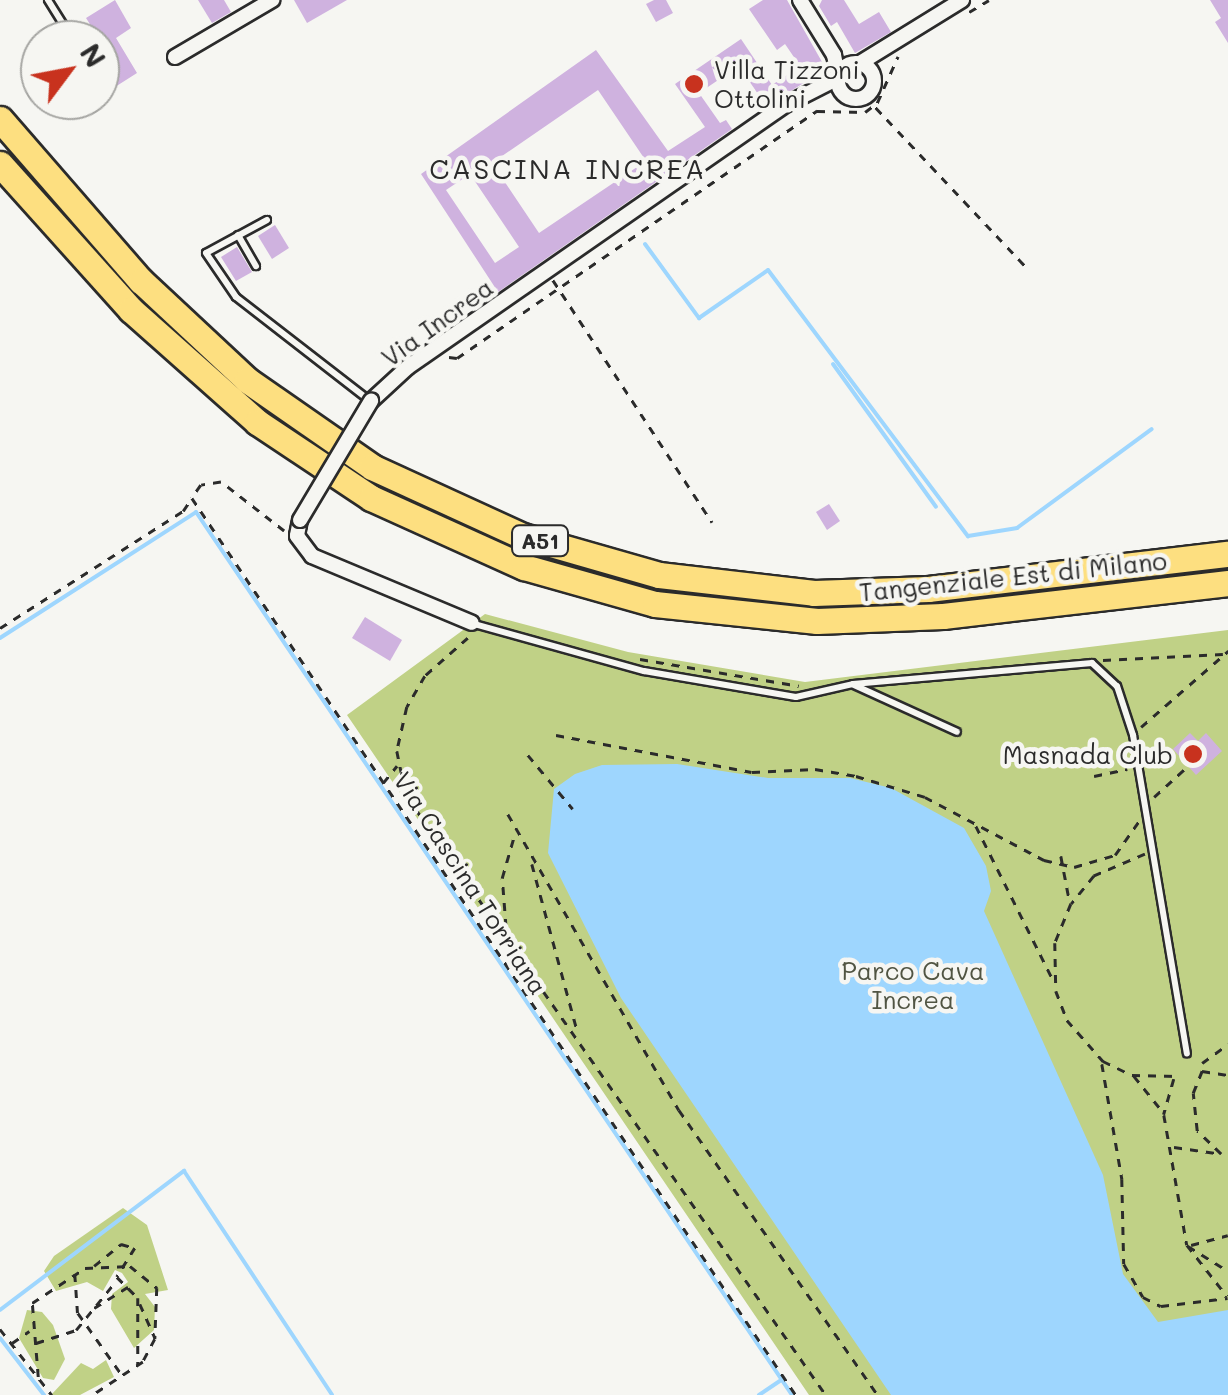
<!DOCTYPE html>
<style>
body{margin:0}
#map{position:relative;width:1228px;height:1395px;overflow:hidden;background:#f6f6f2;font-family:Mali,sans-serif}
div>[style]{position:absolute}
.green>*{inset:0;background:#c0d186}
.water>*{inset:0;background:#9ed6fe}
.stream>*{height:4px;margin:-2px;padding:0 2px;transform-origin:2px;border-radius:2px;background:#9ed6fe}
.building>*{inset:0;background:#cfb2df}
.path>*{height:2.5px;margin-top:-1.25px;transform-origin:0;background:repeating-linear-gradient(90deg,#2b2b2b 0 8px,transparent 0 16px)}
.roads{filter:drop-shadow(2px 0 #2b2b2b) drop-shadow(-2px 0 #2b2b2b) drop-shadow(0 2px #2b2b2b) drop-shadow(0 -2px #2b2b2b)}
.lane>*{height:6px;margin:-3px;padding:0 3px;transform-origin:3px;border-radius:3px;background:#f6f6f2}
.street>*{height:14px;margin:-7px;padding:0 7px;transform-origin:7px;border-radius:7px;background:#f6f6f2}
.street>.ring{margin:-7px;padding:0;box-sizing:content-box;background:none;border:14px solid #f6f6f2;border-radius:50%}
.highway>*{height:25px;margin:-12.5px;padding:0 12.5px;transform-origin:12.5px;border-radius:12.5px;background:#fddf80}
.bridges{filter:drop-shadow(2px 0 #2b2b2b) drop-shadow(-2px 0 #2b2b2b) drop-shadow(0 2px #2b2b2b) drop-shadow(0 -2px #2b2b2b)}
.street-bridge>*{height:14px;margin:-7px;padding:0 7px;transform-origin:7px;border-radius:7px;background:#f6f6f2}
.dots>*{width:28px;height:28px;translate:-50% -50%;box-sizing:border-box;border:5px solid #f6f6f2;border-radius:50%}
span{translate:-50% -50%;white-space:nowrap;text-align:center;line-height:1.15;-webkit-text-stroke:9px #f6f6f2;paint-order:stroke}
.shield-label span{padding:2px 8px;background:#f6f6f2;border:2px solid;border-radius:8px;-webkit-text-stroke-width:0}
.shield-label{font-size:22px;color:#2b2b2b;font-weight:700}
.poi-label{font-size:25px;color:#2b2b2b}
.left{translate:0 -50%;text-align:left}
.right{translate:-100% -50%;text-align:right}
.street-label{font-size:25px;color:#2b2b2b}
.park-label{font-size:25px;color:#505442}
.neighbourhood-label{font-size:28px;color:#2b2b2b;letter-spacing:2.5px}
.north{position:absolute;left:20px;top:20px;width:100px;height:100px;box-sizing:border-box;background:#f6f6f2;border:2px solid #a5a5a2;border-radius:50%;rotate:58deg;font-size:28px;font-weight:700;line-height:40px;text-align:center;color:#2b2b2b}
.north::after{content:'';display:block;margin:auto;width:35px;height:45px;background:#c8321e;clip-path:polygon(50% 0,100% 100%,50% 72%,0 100%)}
</style>
<div id="map">
<div class="green">
<div style="clip-path:polygon(485px 614px,628px 652px,805px 682px,1228px 630px,1228px 1395px,809px 1395px,347px 715px)"></div>
<div style="clip-path:polygon(123px 1208px,147px 1225px,168px 1290px,145px 1294px,155px 1307px,154px 1330px,134px 1348px,111px 1309px,112px 1294px,128px 1282px,122px 1273px,115px 1270px,103px 1291px,87px 1282px,56px 1291px,44px 1271px,54px 1256px)"></div>
<div style="clip-path:polygon(27px 1310px,42px 1312px,53px 1325px,65px 1359px,54px 1380px,43px 1378px,19px 1338px)"></div>
<div style="clip-path:polygon(106px 1360px,114px 1377px,80px 1395px,51px 1395px,81px 1363px,93px 1369px)"></div>
</div>
<div class="water">
<div style="clip-path:polygon(677px 764px,768px 778px,850px 778px,891px 788px,964px 828px,986px 866px,991px 891px,984px 911px,1103px 1175px,1123px 1274px,1158px 1322px,1228px 1310px,1228px 1395px,891px 1395px,621px 998px,548px 853px,554px 789px,575px 774px,602px 765px)"></div>
</div>
<div class="stream">
<div style="left:645px;top:244px;width:92px;rotate:53.9deg"></div>
<div style="left:699px;top:318px;width:84px;rotate:-34.8deg"></div>
<div style="left:768px;top:270px;width:333px;rotate:53.1deg"></div>
<div style="left:968px;top:536px;width:50px;rotate:-9.3deg"></div>
<div style="left:1017px;top:528px;width:167px;rotate:-36.3deg"></div>
<div style="left:833px;top:364px;width:176px;rotate:54.2deg"></div>
<div style="left:0;top:638px;width:233px;rotate:-32.7deg"></div>
<div style="left:196px;top:512px;width:1065px;rotate:55.98deg"></div>
<div style="left:0;top:1310px;width:231px;rotate:-37.1deg"></div>
<div style="left:184px;top:1171px;width:268px;rotate:56.5deg"></div>
<div style="left:0;top:1338px;width:72px;rotate:52.3deg"></div>
<div style="left:759px;top:1395px;width:25px;rotate:-34deg"></div>
</div>
<div class="building">
<div style="clip-path:polygon(115px 0,131px 28px,116px 38px,137px 73px,115px 87px,100px 62px,110px 56px,86px 18px)"></div>
<div style="clip-path:polygon(198px 0,224px 0,231px 12px,212px 23px)"></div>
<div style="clip-path:polygon(294px 0,347px 0,307px 23px)"></div>
<div style="clip-path:polygon(654px 0,666px 0,673px 13px,656px 22px,646px 4px)"></div>
<div style="clip-path:polygon(evenodd,763px 0,787px 0,826px 69px,759px 111px,753px 102px,760px 97px,739px 66px,699px 93px,720px 123px,726px 120px,732px 129px,498px 292px,421px 174px,596px 50px,668px 151px,705px 127px,675px 84px,741px 39px,772px 85px,800px 66px,785px 44px,777px 50px,749px 9px,763px 0,598px 90px,646px 161px,539px 233px,492px 163px,598px 90px,763px 0,470px 174px,519px 247px,495px 263px,446px 190px,470px 174px)"></div>
<div style="clip-path:polygon(822px 0,844px 0,859px 24px,879px 12px,891px 32px,855px 53px,837px 22px,831px 26px,819px 6px)"></div>
<div style="clip-path:polygon(1210px 0,1228px 0,1228px 43px,1215px 22px,1221px 18px)"></div>
<div style="clip-path:polygon(275px 225px,289px 248px,272px 259px,258px 236px)"></div>
<div style="clip-path:polygon(237px 247px,252px 272px,236px 281px,221px 257px)"></div>
<div style="clip-path:polygon(829px 504px,840px 521px,827px 530px,816px 512px)"></div>
<div style="clip-path:polygon(365px 617px,402px 640px,390px 661px,352px 638px)"></div>
<div style="clip-path:polygon(1190px 733px,1198px 741px,1206px 733px,1222px 751px,1196px 775px,1173px 749px)"></div>
</div>
<div class="path">
<div style="left:969px;top:12px;width:23px;rotate:-31deg"></div>
<div style="left:865px;top:96px;width:239px;rotate:46.7deg"></div>
<div style="left:553px;top:280px;width:290px;rotate:56.7deg"></div>
<div style="left:449px;top:357px;width:8px;rotate:7deg"></div>
<div style="left:457px;top:358px;width:437px;rotate:-34.5deg"></div>
<div style="left:817px;top:111px;width:48px;rotate:1.2deg"></div>
<div style="left:865px;top:112px;width:15px;rotate:-37deg"></div>
<div style="left:877px;top:103px;width:51px;rotate:-65.9deg"></div>
<div style="left:284px;top:531px;width:80px;rotate:-142.1deg"></div>
<div style="left:221px;top:482px;width:20px;rotate:171deg"></div>
<div style="left:201px;top:485px;width:16px;rotate:125deg"></div>
<div style="left:192px;top:498px;width:1081px;rotate:56.05deg"></div>
<div style="left:0;top:628px;width:217px;rotate:-32.6deg"></div>
<div style="left:183px;top:511px;width:14px;rotate:-56deg"></div>
<div style="left:468px;top:638px;width:57px;rotate:138.5deg"></div>
<div style="left:425px;top:676px;width:36px;rotate:120deg"></div>
<div style="left:407px;top:707px;width:45px;rotate:102.8deg"></div>
<div style="left:397px;top:751px;width:45px;rotate:78.4deg"></div>
<div style="left:406px;top:795px;width:732px;rotate:55.01deg"></div>
<div style="left:640px;top:659px;width:161px;rotate:9.6deg"></div>
<div style="left:1103px;top:660px;width:120px;rotate:-2.9deg"></div>
<div style="left:1141px;top:727px;width:116px;rotate:-41.1deg"></div>
<div style="left:556px;top:735px;width:199px;rotate:10.7deg"></div>
<div style="left:752px;top:772px;width:63px;rotate:-2.7deg"></div>
<div style="left:815px;top:769px;width:42px;rotate:9.7deg"></div>
<div style="left:856px;top:776px;width:72px;rotate:16.9deg"></div>
<div style="left:925px;top:797px;width:135px;rotate:27.9deg"></div>
<div style="left:1044px;top:860px;width:31px;rotate:13deg"></div>
<div style="left:1074px;top:867px;width:43px;rotate:-16.3deg"></div>
<div style="left:1115px;top:855px;width:42px;rotate:-54.8deg"></div>
<div style="left:528px;top:755px;width:70px;rotate:50.2deg"></div>
<div style="left:1094px;top:776px;width:34px;rotate:-12deg"></div>
<div style="left:383px;top:783px;width:22px;rotate:-51deg"></div>
<div style="left:1154px;top:797px;width:46px;rotate:-42.4deg"></div>
<div style="left:508px;top:814px;width:342px;rotate:60deg"></div>
<div style="left:679px;top:1110px;width:348px;rotate:55.1deg"></div>
<div style="left:976px;top:826px;width:172px;rotate:63.4deg"></div>
<div style="left:1145px;top:854px;width:56px;rotate:156.7deg"></div>
<div style="left:1094px;top:876px;width:36px;rotate:129deg"></div>
<div style="left:1071px;top:904px;width:42px;rotate:112.3deg"></div>
<div style="left:1055px;top:943px;width:48px;rotate:88.8deg"></div>
<div style="left:1056px;top:991px;width:31px;rotate:69deg"></div>
<div style="left:1067px;top:1020px;width:55px;rotate:48.7deg"></div>
<div style="left:1103px;top:1061px;width:32px;rotate:26deg"></div>
<div style="left:1132px;top:1075px;width:46px;rotate:1.2deg"></div>
<div style="left:1061px;top:856px;width:48px;rotate:79.2deg"></div>
<div style="left:532px;top:864px;width:172px;rotate:74.8deg"></div>
<div style="left:507px;top:943px;width:65px;rotate:-94.4deg"></div>
<div style="left:502px;top:878px;width:47px;rotate:-73.9deg"></div>
<div style="left:1202px;top:1063px;width:32px;rotate:-36deg"></div>
<div style="left:1102px;top:1064px;width:117px;rotate:80.1deg"></div>
<div style="left:1122px;top:1179px;width:85px;rotate:88.7deg"></div>
<div style="left:1124px;top:1264px;width:38px;rotate:60deg"></div>
<div style="left:1143px;top:1297px;width:20px;rotate:27deg"></div>
<div style="left:1161px;top:1306px;width:67px;rotate:-6.8deg"></div>
<div style="left:1134px;top:1076px;width:46px;rotate:51.1deg"></div>
<div style="left:1174px;top:1079px;width:37px;rotate:106deg"></div>
<div style="left:1164px;top:1115px;width:132px;rotate:80deg"></div>
<div style="left:1187px;top:1245px;width:65px;rotate:51.9deg"></div>
<div style="left:1174px;top:1147px;width:42px;rotate:8.1deg"></div>
<div style="left:1221px;top:1154px;width:33px;rotate:-136deg"></div>
<div style="left:1197px;top:1131px;width:38px;rotate:-96deg"></div>
<div style="left:1193px;top:1093px;width:24px;rotate:-68deg"></div>
<div style="left:1202px;top:1071px;width:26px;rotate:9deg"></div>
<div style="left:1191px;top:1245px;width:38px;rotate:-15deg"></div>
<div style="left:1188px;top:1246px;width:47px;rotate:32deg"></div>
<div style="left:94px;top:1266px;width:35px;rotate:-39deg"></div>
<div style="left:121px;top:1244px;width:15px;rotate:16deg"></div>
<div style="left:135px;top:1248px;width:34px;rotate:122deg"></div>
<div style="left:117px;top:1277px;width:30px;rotate:45deg"></div>
<div style="left:138px;top:1298px;width:67px;rotate:90deg"></div>
<div style="left:75px;top:1274px;width:39px;rotate:86deg"></div>
<div style="left:78px;top:1313px;width:76px;rotate:54.6deg"></div>
<div style="left:140px;top:1304px;width:37px;rotate:66deg"></div>
<div style="left:94px;top:1308px;width:40px;rotate:-32deg"></div>
<div style="left:0;top:1329px;width:84px;rotate:51.8deg"></div>
<div style="left:12px;top:1343px;width:21px;rotate:-35deg"></div>
<div style="left:36px;top:1343px;width:42px;rotate:-18deg"></div>
<div style="left:76px;top:1330px;width:63px;rotate:-50.8deg"></div>
<div style="left:38px;top:1377px;width:74px;rotate:-94.6deg"></div>
<div style="left:32px;top:1303px;width:64px;rotate:-33.4deg"></div>
<div style="left:85px;top:1268px;width:45px;rotate:-2.5deg"></div>
<div style="left:130px;top:1266px;width:35px;rotate:39deg"></div>
<div style="left:157px;top:1288px;width:51px;rotate:92.2deg"></div>
<div style="left:155px;top:1339px;width:26px;rotate:118deg"></div>
<div style="left:143px;top:1362px;width:60px;rotate:146.6deg"></div>
</div>
<div class="roads">
<div class="lane">
<div style="left:48px;top:0;width:47px;rotate:58deg"></div>
<div style="left:267px;top:220px;width:69px;rotate:151.6deg"></div>
<div style="left:206px;top:253px;width:53px;rotate:55.7deg"></div>
<div style="left:236px;top:297px;width:170px;rotate:37.8deg"></div>
<div style="left:238px;top:235px;width:36px;rotate:60deg"></div>
<div style="left:474px;top:624px;width:176px;rotate:15.5deg"></div>
<div style="left:644px;top:671px;width:154px;rotate:9.7deg"></div>
<div style="left:796px;top:697px;width:58px;rotate:-12.8deg"></div>
<div style="left:853px;top:684px;width:240px;rotate:-5deg"></div>
<div style="left:1092px;top:663px;width:34px;rotate:43deg"></div>
<div style="left:1117px;top:686px;width:52px;rotate:71.9deg"></div>
<div style="left:1133px;top:735px;width:323px;rotate:80.4deg"></div>
<div style="left:854px;top:685px;width:113px;rotate:24.5deg"></div>
</div>
<div class="street">
<div style="left:800px;top:0;width:65px;rotate:58.3deg"></div>
<div style="left:834px;top:55px;width:20px;rotate:79deg"></div>
<div style="left:175px;top:57px;width:113px;rotate:-30.4deg"></div>
<div style="left:860px;top:63px;width:120px;rotate:-31.7deg"></div>
<div class="ring" style="left:838px;top:63px;width:22px;height:22px"></div>
<div style="left:371px;top:401px;width:50px;rotate:-42.6deg"></div>
<div style="left:408px;top:367px;width:461px;rotate:-34.8deg"></div>
<div style="left:787px;top:104px;width:57px;rotate:-27deg"></div>
<div style="left:300px;top:520px;width:16px;rotate:101deg"></div>
<div style="left:297px;top:536px;width:25px;rotate:53deg"></div>
<div style="left:312px;top:556px;width:173px;rotate:22.7deg"></div>
</div>
<div class="highway">
<div style="left:0;top:119px;width:215px;rotate:49deg"></div>
<div style="left:141px;top:281px;width:145px;rotate:43deg"></div>
<div style="left:247px;top:380px;width:152px;rotate:34.8deg"></div>
<div style="left:372px;top:467px;width:166px;rotate:24.6deg"></div>
<div style="left:523px;top:536px;width:141px;rotate:16deg"></div>
<div style="left:659px;top:575px;width:156px;rotate:6.6deg"></div>
<div style="left:814px;top:593px;width:114px;rotate:-2deg"></div>
<div style="left:928px;top:589px;width:302px;rotate:-6.7deg"></div>
<div style="left:0;top:164px;width:196px;rotate:48.1deg"></div>
<div style="left:131px;top:310px;width:169px;rotate:41.6deg"></div>
<div style="left:257px;top:422px;width:137px;rotate:33.7deg"></div>
<div style="left:371px;top:498px;width:168px;rotate:24.3deg"></div>
<div style="left:524px;top:567px;width:136px;rotate:15.8deg"></div>
<div style="left:655px;top:604px;width:163px;rotate:6deg"></div>
<div style="left:817px;top:621px;width:126px;rotate:-2.3deg"></div>
<div style="left:943px;top:616px;width:287px;rotate:-6.6deg"></div>
</div>
</div>
<div class="bridges">
<div class="street-bridge">
<div style="left:300px;top:520px;width:139px;rotate:-59.2deg"></div>
</div>
</div>
<div class="dots">
<div style="left:694px;top:84px;background:#c8321e"></div>
<div style="left:1193px;top:754px;background:#c8321e"></div>
</div>
<div class="shield-label">
<span style="left:540px;top:541px">A51</span>
</div>
<div class="poi-label">
<span class="left" style="left:714px;top:84px">Villa Tizzoni<br>Ottolini</span>
<span class="right" style="left:1173px;top:754px">Masnada Club</span>
</div>
<div class="street-label">
<span style="left:437px;top:322px;rotate:-36deg">Via Increa</span>
<span style="left:1013px;top:576px;rotate:-6deg">Tangenziale Est di Milano</span>
<span style="left:471px;top:883px;rotate:57deg">Via Cascina Torriana</span>
</div>
<div class="park-label">
<span style="left:913px;top:985px">Parco Cava<br>Increa</span>
</div>
<div class="neighbourhood-label">
<span style="left:568px;top:168px">CASCINA INCREA</span>
</div>
<div class="north">N</div>
</div>
